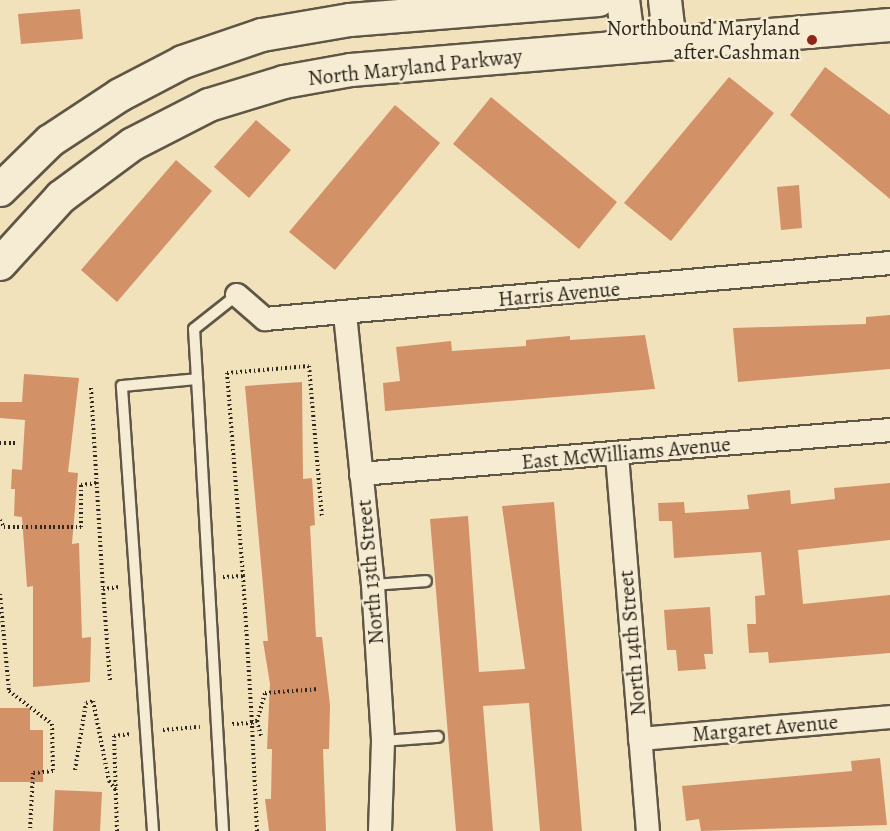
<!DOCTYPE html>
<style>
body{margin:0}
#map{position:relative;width:890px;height:831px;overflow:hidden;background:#f1e2bc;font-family:Alegreya,serif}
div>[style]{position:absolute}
.building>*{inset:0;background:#d39167}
.path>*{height:4px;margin-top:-2px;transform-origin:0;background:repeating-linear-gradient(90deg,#2f281e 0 1.5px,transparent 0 4.5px)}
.roads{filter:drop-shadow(2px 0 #605646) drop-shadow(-2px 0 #605646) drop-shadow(0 2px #605646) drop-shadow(0 -2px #605646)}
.lane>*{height:10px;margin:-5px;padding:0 5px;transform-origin:5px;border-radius:5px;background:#f6ecd3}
.street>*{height:22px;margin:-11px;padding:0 11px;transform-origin:11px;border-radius:11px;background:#f6ecd3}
.secondary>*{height:32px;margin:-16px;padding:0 16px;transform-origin:16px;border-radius:16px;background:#f6ecd3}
.dots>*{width:16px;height:16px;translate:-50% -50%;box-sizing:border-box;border:3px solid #f6ecd3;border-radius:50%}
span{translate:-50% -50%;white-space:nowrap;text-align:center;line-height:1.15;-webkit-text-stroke:5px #f6ecd3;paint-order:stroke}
.poi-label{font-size:21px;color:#2f281e}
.right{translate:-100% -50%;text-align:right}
.street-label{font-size:21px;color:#2f281e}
</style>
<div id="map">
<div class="building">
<div style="clip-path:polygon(80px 9px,83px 39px,21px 44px,18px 14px)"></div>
<div style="clip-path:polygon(825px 67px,890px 115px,890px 199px,790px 115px)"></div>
<div style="clip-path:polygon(729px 77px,774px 113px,671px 241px,624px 203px)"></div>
<div style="clip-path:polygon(491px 97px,617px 202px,579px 249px,453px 144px)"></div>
<div style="clip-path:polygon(395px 105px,440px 143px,335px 270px,289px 232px)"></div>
<div style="clip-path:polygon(256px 120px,291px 150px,249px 198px,214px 167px)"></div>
<div style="clip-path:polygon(176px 160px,212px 191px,117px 302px,81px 270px)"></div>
<div style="clip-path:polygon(799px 185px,802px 228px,781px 230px,777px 187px)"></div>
<div style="clip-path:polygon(890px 315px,890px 369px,738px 382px,733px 328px,866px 324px,866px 317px)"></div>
<div style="clip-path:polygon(645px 335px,655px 389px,385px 411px,383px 383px,400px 381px,396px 347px,451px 341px,452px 351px,526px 346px,526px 340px,570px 336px,570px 340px)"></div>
<div style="clip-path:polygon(24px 374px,79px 378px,68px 472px,78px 473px,72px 544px,79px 543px,82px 638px,91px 637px,90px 682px,33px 687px,33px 586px,27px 587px,22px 517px,14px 516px,15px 489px,11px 489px,12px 469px,22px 470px,25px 420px,0 418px,0 402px,22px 402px)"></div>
<div style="clip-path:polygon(302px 382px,303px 479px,312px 478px,315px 525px,310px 526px,316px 637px,322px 637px,330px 705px,329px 749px,323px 749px,326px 831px,269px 831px,265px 799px,271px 799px,272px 749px,267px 749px,270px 684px,263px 641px,268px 641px,245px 386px)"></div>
<div style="clip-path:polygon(890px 483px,890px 540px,798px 550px,803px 604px,890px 595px,890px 653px,769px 663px,768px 652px,749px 653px,747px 624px,756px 624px,755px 596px,765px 595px,761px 552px,674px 558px,672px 521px,659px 521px,658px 503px,684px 502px,685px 513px,749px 509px,747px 495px,790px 490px,791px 504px,835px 499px,834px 488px)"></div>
<div style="clip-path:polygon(554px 502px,582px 831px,540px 831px,529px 703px,483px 706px,493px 831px,456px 831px,430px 519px,468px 516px,479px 672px,525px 669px,502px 506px)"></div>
<div style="clip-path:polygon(710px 607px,713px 654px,704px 654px,706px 669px,678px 671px,676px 650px,667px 650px,664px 610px)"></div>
<div style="clip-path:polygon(0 708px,30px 708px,30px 730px,43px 730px,43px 782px,0 782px)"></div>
<div style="clip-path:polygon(880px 758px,887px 825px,701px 831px,699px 819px,686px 821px,682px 786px,852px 771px,851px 761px)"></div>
<div style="clip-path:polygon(55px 790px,102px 792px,100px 831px,53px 831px)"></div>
</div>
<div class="path">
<div style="left:91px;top:388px;width:201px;rotate:86.6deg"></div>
<div style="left:0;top:443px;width:16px"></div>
<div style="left:0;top:520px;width:8px;rotate:60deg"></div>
<div style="left:4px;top:527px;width:77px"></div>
<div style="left:81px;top:527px;width:42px;rotate:-90deg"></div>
<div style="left:81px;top:485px;width:16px;rotate:-7deg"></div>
<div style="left:243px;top:576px;width:204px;rotate:-94.5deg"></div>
<div style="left:227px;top:373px;width:82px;rotate:-4.9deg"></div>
<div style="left:309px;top:366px;width:152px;rotate:85.1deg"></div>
<div style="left:223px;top:577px;width:20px;rotate:-3deg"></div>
<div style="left:243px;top:576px;width:147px;rotate:86.5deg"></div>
<div style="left:252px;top:723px;width:20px;rotate:177deg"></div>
<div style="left:0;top:594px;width:97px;rotate:84.7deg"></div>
<div style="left:9px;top:691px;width:54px;rotate:37.5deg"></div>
<div style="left:52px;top:724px;width:47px;rotate:88.8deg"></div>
<div style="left:53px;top:771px;width:20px;rotate:174deg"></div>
<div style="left:33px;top:773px;width:58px;rotate:93deg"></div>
<div style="left:110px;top:680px;width:91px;rotate:-94.4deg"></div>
<div style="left:103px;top:589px;width:17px;rotate:-7deg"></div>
<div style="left:257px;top:721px;width:16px;rotate:75deg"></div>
<div style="left:163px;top:730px;width:37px;rotate:-5deg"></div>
<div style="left:75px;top:770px;width:68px;rotate:-80.7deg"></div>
<div style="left:86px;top:703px;width:7px;rotate:-16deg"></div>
<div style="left:93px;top:701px;width:82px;rotate:78.7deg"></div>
<div style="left:109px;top:781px;width:11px;rotate:52deg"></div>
<div style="left:117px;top:831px;width:95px;rotate:-91.8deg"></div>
<div style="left:114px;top:736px;width:17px;rotate:-7deg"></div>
<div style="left:257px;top:831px;width:108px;rotate:-92.7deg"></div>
<div style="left:252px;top:723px;width:5px;rotate:-22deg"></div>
<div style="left:257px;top:721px;width:29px;rotate:-74deg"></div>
<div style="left:265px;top:693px;width:54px;rotate:-4.2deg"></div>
</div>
<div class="roads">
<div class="lane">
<div style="left:197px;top:379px;width:50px;rotate:-93.4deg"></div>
<div style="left:194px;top:329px;width:55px;rotate:-38.3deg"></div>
<div style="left:373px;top:585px;width:53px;rotate:-4.3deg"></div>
<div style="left:383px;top:741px;width:55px;rotate:-4.2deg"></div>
<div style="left:153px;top:831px;width:446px;rotate:-94deg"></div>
<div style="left:122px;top:386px;width:75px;rotate:-5.3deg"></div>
<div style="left:197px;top:379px;width:453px;rotate:86.7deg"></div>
</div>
<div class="street">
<div style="left:237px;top:295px;width:37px;rotate:41deg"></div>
<div style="left:265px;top:319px;width:628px;rotate:-5.12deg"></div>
<div style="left:345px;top:314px;width:272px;rotate:84.1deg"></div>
<div style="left:373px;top:585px;width:156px;rotate:86.3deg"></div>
<div style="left:383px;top:741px;width:90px;rotate:91.9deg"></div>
<div style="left:617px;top:455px;width:377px;rotate:85.3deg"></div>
<div style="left:361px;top:474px;width:531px;rotate:-4.75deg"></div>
<div style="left:640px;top:739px;width:251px;rotate:-5deg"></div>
</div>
<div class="secondary">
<div style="left:623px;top:0;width:46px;rotate:82.6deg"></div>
<div style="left:665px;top:0;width:43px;rotate:83.4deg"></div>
<div style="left:0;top:190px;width:70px;rotate:-44.4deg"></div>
<div style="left:50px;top:141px;width:84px;rotate:-33.3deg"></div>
<div style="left:120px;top:95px;width:71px;rotate:-27.6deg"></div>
<div style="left:183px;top:62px;width:83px;rotate:-18.9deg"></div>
<div style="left:262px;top:35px;width:89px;rotate:-9.7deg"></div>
<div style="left:350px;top:20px;width:249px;rotate:-4.6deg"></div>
<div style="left:0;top:264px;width:91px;rotate:-47.7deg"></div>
<div style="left:61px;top:197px;width:89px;rotate:-36.4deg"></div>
<div style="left:133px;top:144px;width:85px;rotate:-27.2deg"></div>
<div style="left:209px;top:105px;width:78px;rotate:-17deg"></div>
<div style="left:284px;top:82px;width:68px;rotate:-10.2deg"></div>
<div style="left:351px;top:70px;width:541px;rotate:-4.77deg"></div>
</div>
</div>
<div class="dots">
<div style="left:812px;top:40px;background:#8f2418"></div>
</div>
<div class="poi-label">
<span class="right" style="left:800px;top:40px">Northbound Maryland<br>after Cashman</span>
</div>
<div class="street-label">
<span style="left:415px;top:67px;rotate:-6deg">North Maryland Parkway</span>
<span style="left:559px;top:294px;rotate:-5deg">Harris Avenue</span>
<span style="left:626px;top:453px;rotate:-5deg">East McWilliams Avenue</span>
<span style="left:370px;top:572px;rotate:-95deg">North 13th Street</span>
<span style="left:632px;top:643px;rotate:-95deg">North 14th Street</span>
<span style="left:765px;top:728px;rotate:-5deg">Margaret Avenue</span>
</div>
</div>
